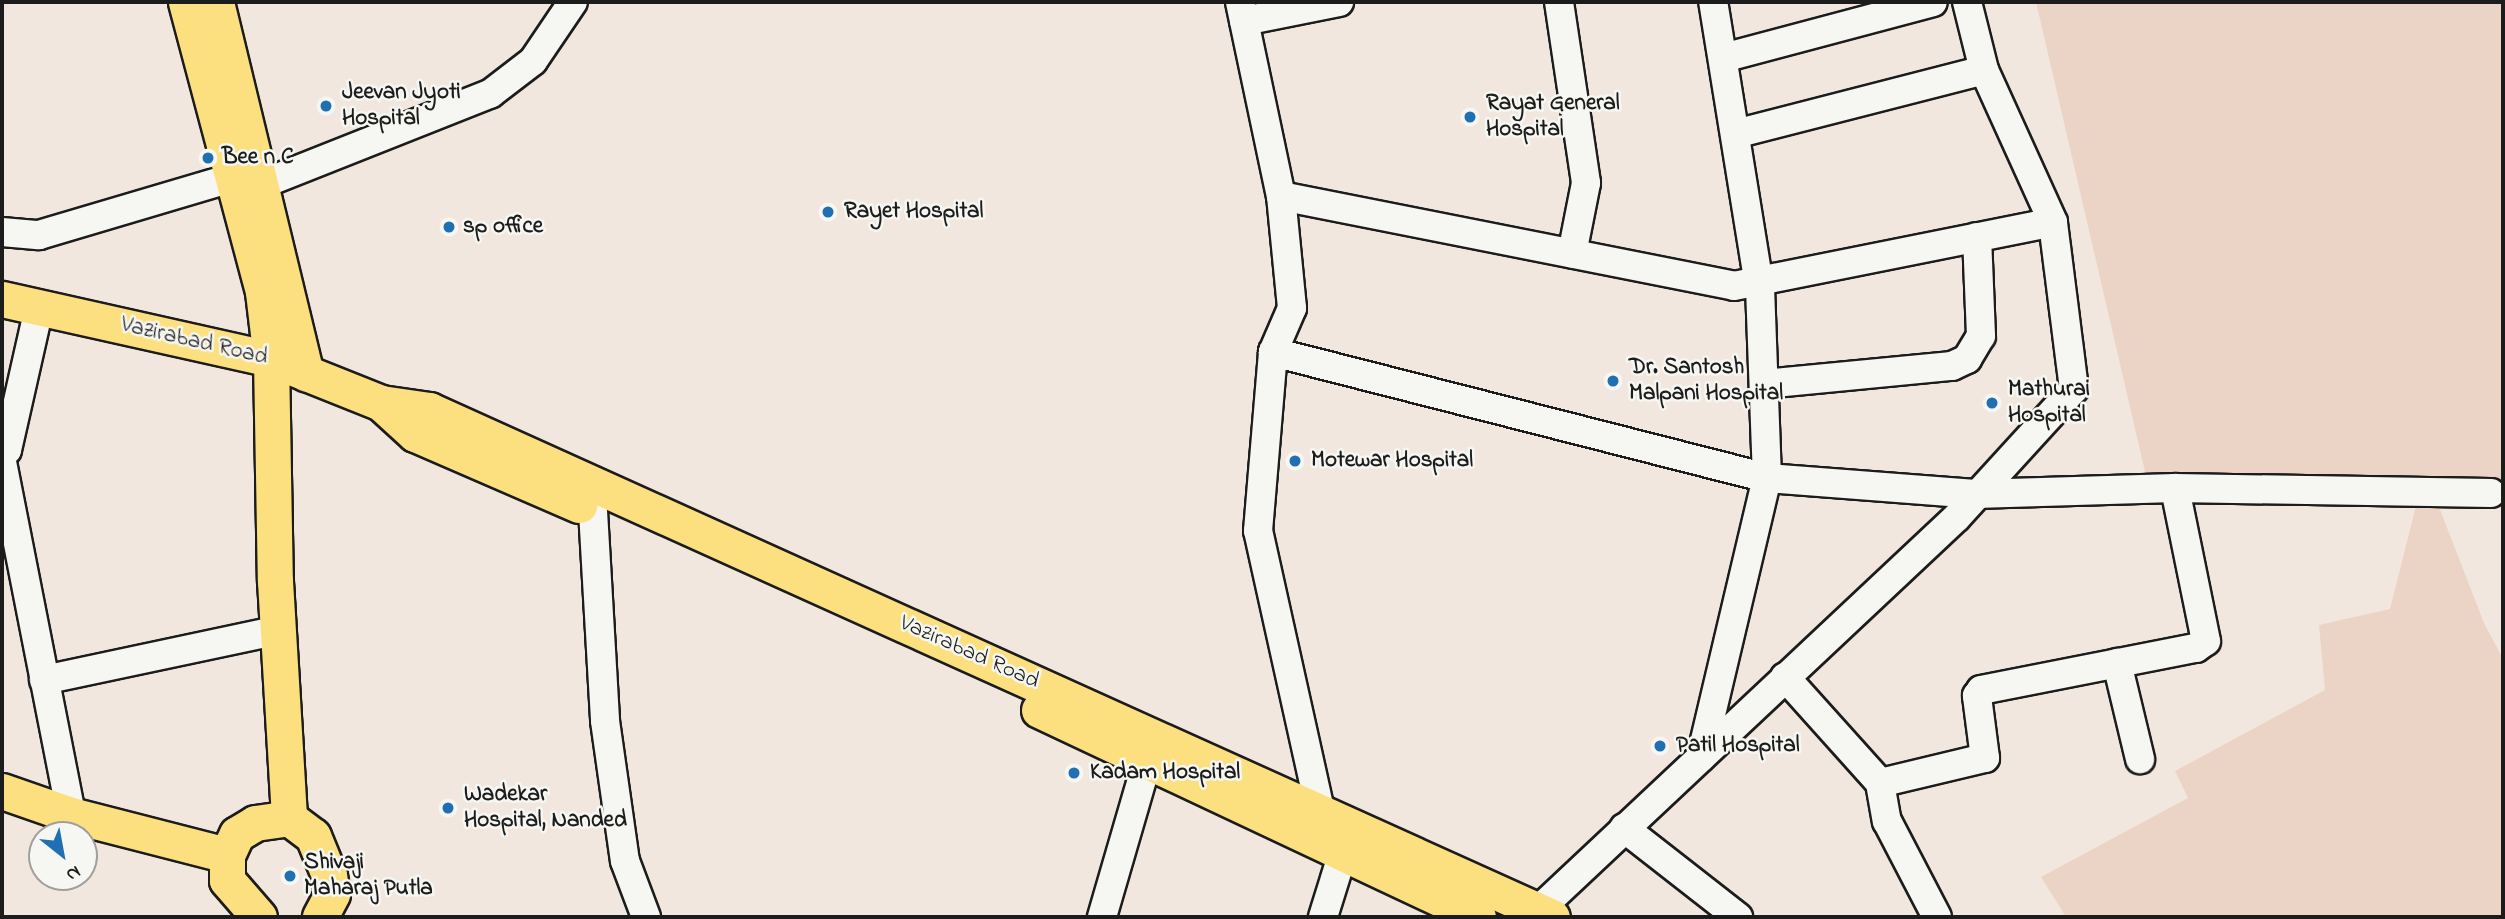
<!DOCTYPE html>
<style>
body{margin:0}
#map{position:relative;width:2505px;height:919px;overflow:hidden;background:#f1e7de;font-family:"Indie Flower",sans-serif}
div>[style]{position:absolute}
.built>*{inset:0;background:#ebd4c6}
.roads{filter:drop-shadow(2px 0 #1c1c1c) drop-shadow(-2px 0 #1c1c1c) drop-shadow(0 2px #1c1c1c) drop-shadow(0 -2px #1c1c1c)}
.minor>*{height:28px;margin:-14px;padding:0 14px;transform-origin:14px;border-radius:14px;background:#f6f6f2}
.major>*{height:35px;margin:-17.5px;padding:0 17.5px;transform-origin:17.5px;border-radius:17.5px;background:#fce080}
.dots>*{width:19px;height:19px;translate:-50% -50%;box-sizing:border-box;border:4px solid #f6f6f2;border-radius:50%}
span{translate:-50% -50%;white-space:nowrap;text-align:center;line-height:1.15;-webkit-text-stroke:5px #f6f6f2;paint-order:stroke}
.poi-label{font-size:23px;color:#1c1c1c;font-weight:700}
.left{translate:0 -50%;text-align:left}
.street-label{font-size:23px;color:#1c1c1c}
.frame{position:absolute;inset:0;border:4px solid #1c1c1c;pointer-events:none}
.north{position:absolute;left:28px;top:821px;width:70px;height:70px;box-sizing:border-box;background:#f6f6f2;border:2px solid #9f9f9c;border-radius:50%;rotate:149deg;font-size:19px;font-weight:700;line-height:28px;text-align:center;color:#1c1c1c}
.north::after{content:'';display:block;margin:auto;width:24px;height:32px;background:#1f6fb2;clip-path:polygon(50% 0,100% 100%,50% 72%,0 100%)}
</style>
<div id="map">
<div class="built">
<div style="clip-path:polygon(2036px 2px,2503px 2px,2503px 484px,2146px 476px)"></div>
<div style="clip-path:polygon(2416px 506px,2439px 507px,2484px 623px,2503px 659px,2503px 917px,2066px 917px,2041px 877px,2188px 798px,2175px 771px,2325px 690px,2319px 625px,2390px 609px)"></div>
</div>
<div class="roads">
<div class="minor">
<div style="left:1240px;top:2px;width:198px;rotate:78.1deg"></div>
<div style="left:1559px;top:2px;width:183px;rotate:81.5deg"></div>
<div style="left:1586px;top:183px;width:72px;rotate:101.2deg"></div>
<div style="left:1244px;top:21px;width:97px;rotate:-11.3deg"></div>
<div style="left:1723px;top:58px;width:217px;rotate:-14.9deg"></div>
<div style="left:1735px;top:134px;width:257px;rotate:-14.4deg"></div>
<div style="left:242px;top:192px;width:267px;rotate:-21.6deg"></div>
<div style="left:490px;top:94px;width:54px;rotate:-37.5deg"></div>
<div style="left:533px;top:61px;width:71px;rotate:-55.9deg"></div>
<div style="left:2px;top:232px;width:37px;rotate:5deg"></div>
<div style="left:39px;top:235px;width:201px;rotate:-16.5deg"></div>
<div style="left:1273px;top:352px;width:48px;rotate:-66.6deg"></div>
<div style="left:1292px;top:308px;width:113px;rotate:-95.6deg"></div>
<div style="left:1281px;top:196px;width:462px;rotate:11.2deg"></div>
<div style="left:1734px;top:286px;width:325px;rotate:-11.3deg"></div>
<div style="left:1764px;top:384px;width:189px;rotate:-5.5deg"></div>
<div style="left:1952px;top:366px;width:17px;rotate:-25deg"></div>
<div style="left:1967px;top:359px;width:27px;rotate:-59deg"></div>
<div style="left:1981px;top:336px;width:99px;rotate:-92.3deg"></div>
<div style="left:2px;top:449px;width:5px;rotate:11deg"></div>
<div style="left:7px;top:450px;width:146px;rotate:-77.3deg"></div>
<div style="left:2px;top:462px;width:360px;rotate:78.9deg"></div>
<div style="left:593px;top:511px;width:210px;rotate:86.7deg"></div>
<div style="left:605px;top:721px;width:141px;rotate:81.9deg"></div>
<div style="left:625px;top:861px;width:60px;rotate:69.4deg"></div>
<div style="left:2117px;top:663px;width:99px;rotate:76.5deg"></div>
<div style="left:1785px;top:677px;width:142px;rotate:48.1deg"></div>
<div style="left:1880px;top:783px;width:39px;rotate:80deg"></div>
<div style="left:1887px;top:821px;width:108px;rotate:62.5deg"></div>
<div style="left:44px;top:680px;width:241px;rotate:-12deg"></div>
<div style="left:1701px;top:757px;width:287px;rotate:-76.7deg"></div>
<div style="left:1767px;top:478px;width:187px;rotate:-92.1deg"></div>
<div style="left:1760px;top:291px;width:293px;rotate:-99.2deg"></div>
<div style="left:1880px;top:783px;width:108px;rotate:-13.4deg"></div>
<div style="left:1985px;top:758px;width:63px;rotate:-97.4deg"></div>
<div style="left:1977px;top:696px;width:7px;rotate:-56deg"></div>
<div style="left:1981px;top:690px;width:219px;rotate:-11.1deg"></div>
<div style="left:2196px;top:648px;width:12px;rotate:-35deg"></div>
<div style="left:2206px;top:641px;width:156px;rotate:-101.5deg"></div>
<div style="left:1320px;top:810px;width:286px;rotate:-102.5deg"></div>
<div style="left:1258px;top:531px;width:180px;rotate:-85.2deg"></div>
<div style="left:1273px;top:352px;width:510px;rotate:14.31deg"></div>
<div style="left:1767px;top:478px;width:209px;rotate:4.4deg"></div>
<div style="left:1975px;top:494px;width:200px;rotate:-1.7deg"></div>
<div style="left:2175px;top:488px;width:316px;rotate:0.9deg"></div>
<div style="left:1624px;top:828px;width:145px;rotate:38deg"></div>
<div style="left:1102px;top:917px;width:182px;rotate:-73.8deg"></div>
<div style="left:1323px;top:917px;width:64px;rotate:-72.7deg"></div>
<div style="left:1531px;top:917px;width:584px;rotate:-43.2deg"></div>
<div style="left:1957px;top:517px;width:173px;rotate:-47.6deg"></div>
<div style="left:2074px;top:389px;width:168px;rotate:-97.2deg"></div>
<div style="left:2053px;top:222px;width:167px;rotate:-114.4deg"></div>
<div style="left:1984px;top:70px;width:70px;rotate:-104deg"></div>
</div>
<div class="major">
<div style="left:186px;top:2px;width:300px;rotate:75.1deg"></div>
<div style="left:263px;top:292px;width:67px;rotate:83.2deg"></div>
<div style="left:271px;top:359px;width:222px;rotate:89deg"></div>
<div style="left:275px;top:581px;width:237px;rotate:86.6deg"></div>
<div style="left:216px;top:2px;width:382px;rotate:76.4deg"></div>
<div style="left:2px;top:299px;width:276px;rotate:12.6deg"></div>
<div style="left:271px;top:359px;width:118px;rotate:21.8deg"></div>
<div style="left:381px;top:403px;width:49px;rotate:8.3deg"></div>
<div style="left:429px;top:410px;width:1232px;rotate:24.3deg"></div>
<div style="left:381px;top:403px;width:46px;rotate:42.4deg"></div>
<div style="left:415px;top:434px;width:179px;rotate:23.4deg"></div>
<div style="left:1039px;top:710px;width:485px;rotate:25.2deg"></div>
<div style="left:2px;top:791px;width:73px;rotate:19.2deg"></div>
<div style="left:71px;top:815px;width:161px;rotate:14.4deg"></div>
<div style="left:259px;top:917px;width:49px;rotate:-130.9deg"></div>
<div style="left:227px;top:880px;width:25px;rotate:-90deg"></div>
<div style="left:227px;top:855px;width:23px;rotate:-65deg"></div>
<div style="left:237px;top:834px;width:21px;rotate:-31deg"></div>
<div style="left:255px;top:823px;width:34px;rotate:-8deg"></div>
<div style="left:289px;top:818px;width:30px;rotate:37deg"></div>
<div style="left:313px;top:836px;width:42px;rotate:67.7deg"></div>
<div style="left:329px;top:875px;width:19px;rotate:81deg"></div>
<div style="left:332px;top:894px;width:26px;rotate:118deg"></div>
</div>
</div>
<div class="dots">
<div style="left:326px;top:106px;background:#1f6fb2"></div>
<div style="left:1470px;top:117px;background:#1f6fb2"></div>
<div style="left:208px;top:158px;background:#1f6fb2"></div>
<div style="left:828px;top:212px;background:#1f6fb2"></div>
<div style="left:449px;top:227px;background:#1f6fb2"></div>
<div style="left:1613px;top:381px;background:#1f6fb2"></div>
<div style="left:1992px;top:403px;background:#1f6fb2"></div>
<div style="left:1295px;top:461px;background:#1f6fb2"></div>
<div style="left:1660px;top:746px;background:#1f6fb2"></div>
<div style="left:1074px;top:773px;background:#1f6fb2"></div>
<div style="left:448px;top:808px;background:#1f6fb2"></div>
<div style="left:290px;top:876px;background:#1f6fb2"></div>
</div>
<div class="poi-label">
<span class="left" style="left:342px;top:106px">Jeevan Jyoti<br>Hospital</span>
<span class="left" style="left:1486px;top:117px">Rayat General<br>Hospital</span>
<span class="left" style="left:222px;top:158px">Bee n C</span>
<span class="left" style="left:844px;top:212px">Rayet Hospital</span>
<span class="left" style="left:463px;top:227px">sp office</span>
<span class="left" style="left:1629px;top:381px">Dr. Santosh<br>Malpani Hospital</span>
<span class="left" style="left:2008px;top:403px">Mathurai<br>Hospital</span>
<span class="left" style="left:1311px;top:461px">Motewar Hospital</span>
<span class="left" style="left:1676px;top:746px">Patil Hospital</span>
<span class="left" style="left:1090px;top:773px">Kadam Hospital</span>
<span class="left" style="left:464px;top:808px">Wadekar<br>Hospital, Nanded</span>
<span class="left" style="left:304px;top:876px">Shivaji<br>Maharaj Putla</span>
</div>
<div class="street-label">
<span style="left:194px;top:342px;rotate:13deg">Vazirabad Road</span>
<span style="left:969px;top:653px;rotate:24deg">Vazirabad Road</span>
</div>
<div class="frame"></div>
<div class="north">N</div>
</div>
